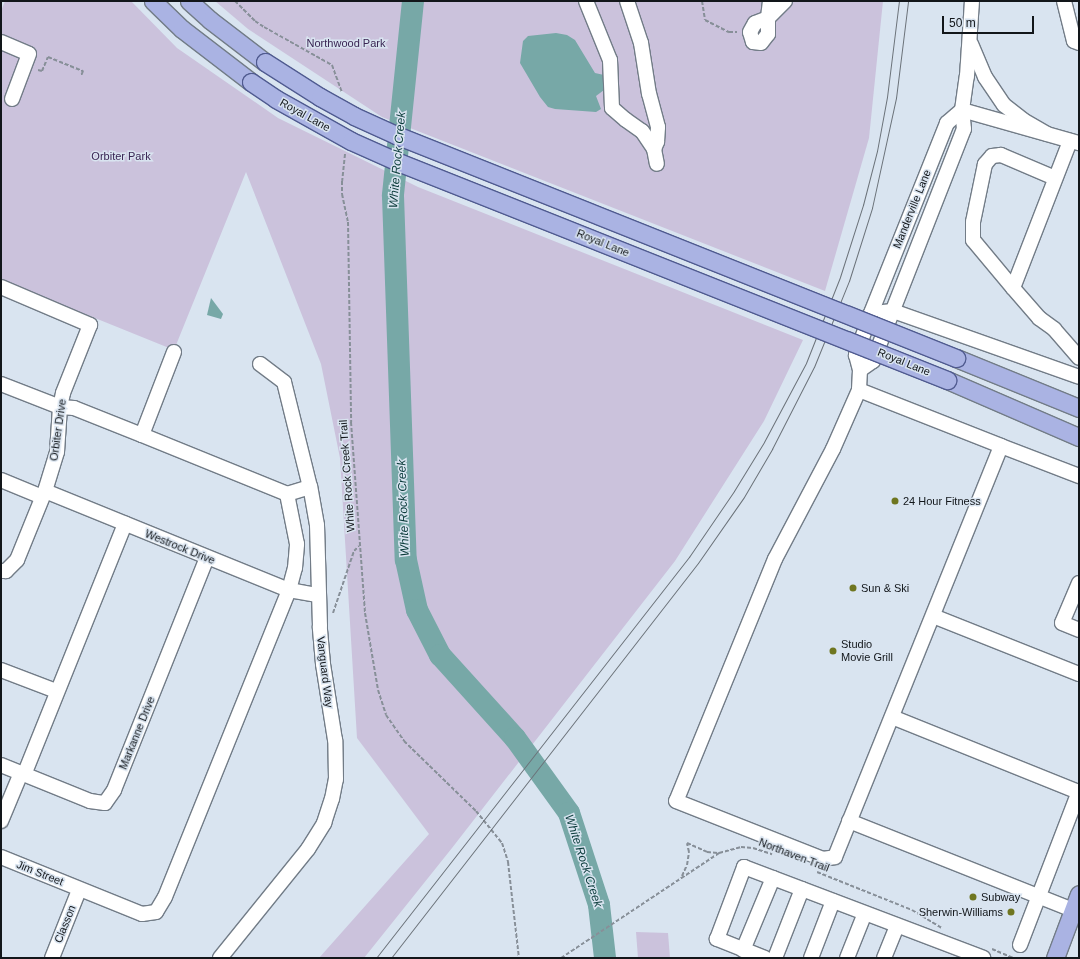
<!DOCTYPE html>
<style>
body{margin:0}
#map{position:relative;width:1080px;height:959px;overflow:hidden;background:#d9e4f0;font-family:Helvetica,sans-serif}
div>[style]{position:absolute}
.green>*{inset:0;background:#cbc2dc}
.water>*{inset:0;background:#77a8a7}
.river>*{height:22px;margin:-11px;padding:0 11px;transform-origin:11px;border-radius:11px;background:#77a8a7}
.path>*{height:2px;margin-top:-1px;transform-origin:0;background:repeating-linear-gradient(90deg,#878f98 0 4px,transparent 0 6px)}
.roads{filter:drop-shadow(1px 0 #727c87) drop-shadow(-1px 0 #727c87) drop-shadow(0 1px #727c87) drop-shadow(0 -1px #727c87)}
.minor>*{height:14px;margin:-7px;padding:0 7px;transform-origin:7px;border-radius:7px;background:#fff}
.major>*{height:17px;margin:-8.5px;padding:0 8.5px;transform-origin:8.5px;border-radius:8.5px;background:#aab3e3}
.tram>*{height:1px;margin:-0.5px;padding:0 0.5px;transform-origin:0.5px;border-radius:0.5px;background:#6b7279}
.bridges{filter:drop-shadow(1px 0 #505b90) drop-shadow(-1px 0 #505b90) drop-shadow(0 1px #505b90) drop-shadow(0 -1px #505b90)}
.major-bridge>*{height:17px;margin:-8.5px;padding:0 8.5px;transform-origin:8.5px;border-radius:8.5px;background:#aab3e3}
.dots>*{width:11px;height:11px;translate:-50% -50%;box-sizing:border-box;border:2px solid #d9e4f0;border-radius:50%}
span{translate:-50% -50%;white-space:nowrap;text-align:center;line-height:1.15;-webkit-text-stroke:3px #d9e4f0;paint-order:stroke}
.park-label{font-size:11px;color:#392553}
.street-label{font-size:11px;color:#12161a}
.poi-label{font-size:11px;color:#12161a}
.left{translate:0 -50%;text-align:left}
.right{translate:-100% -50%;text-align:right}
.water-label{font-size:12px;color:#0a3b3a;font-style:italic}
.frame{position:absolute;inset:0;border:2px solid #12161a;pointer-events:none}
.scale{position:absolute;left:942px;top:16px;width:92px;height:18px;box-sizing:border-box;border:2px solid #12161a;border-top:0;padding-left:5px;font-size:12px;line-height:14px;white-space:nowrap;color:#12161a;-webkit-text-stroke:3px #d9e4f0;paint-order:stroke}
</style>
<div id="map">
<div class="green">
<div style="clip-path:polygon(5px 1px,131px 1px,177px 48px,278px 118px,418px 187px,803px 340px,764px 421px,675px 561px,452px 848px,364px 958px,319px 958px,429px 834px,357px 738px,340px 458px,321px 364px,246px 172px,174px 350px,1px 280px,1px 11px)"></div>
<div style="clip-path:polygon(215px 1px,883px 1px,869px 138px,825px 291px,382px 117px,248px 29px)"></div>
<div style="clip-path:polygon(636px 932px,668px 933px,670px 958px,638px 958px)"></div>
</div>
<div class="water">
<div style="clip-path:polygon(556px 33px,567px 35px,575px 40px,595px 73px,604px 75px,612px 90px,604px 90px,596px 96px,601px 109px,596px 112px,555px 109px,548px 107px,540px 97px,520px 63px,523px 41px,528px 36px)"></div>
<div style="clip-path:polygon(211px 298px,223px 314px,221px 319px,207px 315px)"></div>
</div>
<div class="river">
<div style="left:413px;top:1px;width:196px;rotate:95.9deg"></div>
<div style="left:393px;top:196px;width:364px;rotate:88deg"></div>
<div style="left:406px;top:560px;width:51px;rotate:77.6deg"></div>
<div style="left:417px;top:610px;width:51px;rotate:62.9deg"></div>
<div style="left:440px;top:655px;width:112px;rotate:47.9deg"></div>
<div style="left:515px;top:738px;width:92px;rotate:54.2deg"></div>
<div style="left:569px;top:813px;width:97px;rotate:71.9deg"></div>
<div style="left:599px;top:905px;width:53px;rotate:83.5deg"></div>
</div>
<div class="path">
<div style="left:235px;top:1px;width:28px;rotate:45deg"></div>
<div style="left:255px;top:21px;width:11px;rotate:34deg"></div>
<div style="left:264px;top:27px;width:78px;rotate:29.2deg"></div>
<div style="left:332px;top:65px;width:29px;rotate:70deg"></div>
<div style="left:702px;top:1px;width:19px;rotate:81deg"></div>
<div style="left:705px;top:20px;width:27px;rotate:27deg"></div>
<div style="left:729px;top:32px;width:8px"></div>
<div style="left:38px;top:70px;width:4px;rotate:14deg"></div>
<div style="left:42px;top:71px;width:15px;rotate:-67deg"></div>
<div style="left:48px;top:57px;width:38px;rotate:22deg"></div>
<div style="left:83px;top:71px;width:5px;rotate:112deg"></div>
<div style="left:345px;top:154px;width:27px;rotate:96deg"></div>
<div style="left:342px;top:181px;width:13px;rotate:90deg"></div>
<div style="left:342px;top:194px;width:29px;rotate:78deg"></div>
<div style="left:348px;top:222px;width:200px;rotate:89.1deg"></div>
<div style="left:351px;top:422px;width:192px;rotate:85.8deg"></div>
<div style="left:365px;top:613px;width:78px;rotate:80.4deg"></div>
<div style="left:378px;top:690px;width:26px;rotate:72deg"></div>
<div style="left:386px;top:715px;width:32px;rotate:55deg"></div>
<div style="left:404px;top:741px;width:100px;rotate:44.2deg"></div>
<div style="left:476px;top:811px;width:41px;rotate:50.9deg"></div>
<div style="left:502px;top:843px;width:20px;rotate:72deg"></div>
<div style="left:508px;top:862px;width:97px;rotate:83.5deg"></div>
<div style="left:333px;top:613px;width:65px;rotate:-71.3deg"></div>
<div style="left:354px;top:551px;width:7px;rotate:-45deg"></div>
<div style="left:687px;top:843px;width:22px;rotate:24deg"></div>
<div style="left:707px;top:852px;width:11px;rotate:5deg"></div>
<div style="left:817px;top:872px;width:102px;rotate:21.8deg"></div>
<div style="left:912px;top:910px;width:35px;rotate:31deg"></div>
<div style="left:682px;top:876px;width:12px;rotate:-66deg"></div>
<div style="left:687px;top:865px;width:13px;rotate:-81deg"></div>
<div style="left:689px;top:852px;width:9px;rotate:-103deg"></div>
<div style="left:992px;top:949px;width:23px;rotate:23deg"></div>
<div style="left:561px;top:958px;width:190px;rotate:-33.6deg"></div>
<div style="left:719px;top:853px;width:23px;rotate:-15deg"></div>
<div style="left:741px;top:847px;width:12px;rotate:5deg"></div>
<div style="left:753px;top:848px;width:20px;rotate:18deg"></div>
</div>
<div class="roads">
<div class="minor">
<div style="left:586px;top:1px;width:64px;rotate:67.9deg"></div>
<div style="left:610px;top:60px;width:48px;rotate:87.6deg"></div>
<div style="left:612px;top:108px;width:18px;rotate:41deg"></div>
<div style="left:626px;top:120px;width:19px;rotate:35deg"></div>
<div style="left:642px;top:131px;width:22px;rotate:56deg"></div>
<div style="left:654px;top:149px;width:8px;rotate:-67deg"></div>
<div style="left:657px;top:142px;width:15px;rotate:-86deg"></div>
<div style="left:658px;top:127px;width:34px;rotate:-105deg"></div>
<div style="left:649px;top:94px;width:52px;rotate:-98.9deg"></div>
<div style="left:641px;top:43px;width:44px;rotate:-108.4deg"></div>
<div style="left:770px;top:1px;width:17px;rotate:97deg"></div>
<div style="left:768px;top:18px;width:16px;rotate:90deg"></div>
<div style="left:768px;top:34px;width:11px;rotate:128deg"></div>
<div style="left:761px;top:43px;width:8px;rotate:-173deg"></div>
<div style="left:753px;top:42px;width:10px;rotate:-107deg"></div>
<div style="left:750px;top:32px;width:10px;rotate:-61deg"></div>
<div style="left:755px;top:23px;width:14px;rotate:-21deg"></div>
<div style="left:768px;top:18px;width:24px;rotate:-45deg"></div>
<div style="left:1064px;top:1px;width:41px;rotate:76deg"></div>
<div style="left:1074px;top:41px;width:5px;rotate:22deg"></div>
<div style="left:1px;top:42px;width:30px;rotate:23deg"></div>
<div style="left:29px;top:54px;width:48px;rotate:110.7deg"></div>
<div style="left:971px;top:44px;width:36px;rotate:67deg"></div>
<div style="left:985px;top:77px;width:34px;rotate:56deg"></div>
<div style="left:1004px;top:105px;width:24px;rotate:38deg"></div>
<div style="left:1023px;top:120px;width:28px;rotate:30deg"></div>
<div style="left:962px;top:110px;width:20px;rotate:139deg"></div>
<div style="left:947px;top:123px;width:205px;rotate:111.8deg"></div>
<div style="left:871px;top:313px;width:45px;rotate:109.7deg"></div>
<div style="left:856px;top:355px;width:16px;rotate:75deg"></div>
<div style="left:860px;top:370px;width:20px;rotate:93deg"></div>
<div style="left:859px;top:390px;width:64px;rotate:113.8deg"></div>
<div style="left:833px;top:449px;width:124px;rotate:117.8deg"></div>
<div style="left:775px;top:559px;width:261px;rotate:112.2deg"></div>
<div style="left:676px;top:801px;width:158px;rotate:21.5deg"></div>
<div style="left:823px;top:859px;width:12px;rotate:-9deg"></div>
<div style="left:835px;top:857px;width:443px;rotate:-68deg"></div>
<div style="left:1001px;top:446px;width:84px;rotate:21deg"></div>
<div style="left:962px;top:110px;width:122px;rotate:15.8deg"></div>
<div style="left:654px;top:149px;width:15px;rotate:79deg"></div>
<div style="left:1055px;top:178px;width:59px;rotate:-156.9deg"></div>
<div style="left:1001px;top:155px;width:9px;rotate:174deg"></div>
<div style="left:992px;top:156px;width:11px;rotate:131deg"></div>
<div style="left:985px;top:164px;width:59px;rotate:101.7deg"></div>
<div style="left:973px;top:222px;width:18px;rotate:90deg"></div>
<div style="left:973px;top:240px;width:62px;rotate:50.2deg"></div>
<div style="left:1013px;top:288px;width:158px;rotate:-68.8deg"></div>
<div style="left:1px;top:287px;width:97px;rotate:23.1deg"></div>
<div style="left:90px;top:325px;width:73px;rotate:111.7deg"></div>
<div style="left:63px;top:393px;width:14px;rotate:102deg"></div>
<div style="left:60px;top:407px;width:45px;rotate:93.8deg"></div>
<div style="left:57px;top:452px;width:41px;rotate:107.1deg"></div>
<div style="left:45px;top:491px;width:74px;rotate:112.1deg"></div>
<div style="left:17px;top:560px;width:16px;rotate:135deg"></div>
<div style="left:6px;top:571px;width:5px;rotate:180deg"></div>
<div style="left:1013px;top:288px;width:40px;rotate:49deg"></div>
<div style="left:1039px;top:318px;width:19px;rotate:36deg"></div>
<div style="left:1054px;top:329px;width:38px;rotate:49deg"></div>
<div style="left:883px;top:312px;width:10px;rotate:-6deg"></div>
<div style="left:893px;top:311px;width:197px;rotate:19.5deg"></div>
<div style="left:174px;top:352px;width:89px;rotate:111.1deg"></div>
<div style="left:142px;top:435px;width:157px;rotate:22.1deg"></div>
<div style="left:287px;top:494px;width:24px;rotate:-17deg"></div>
<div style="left:860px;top:370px;width:16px;rotate:-35deg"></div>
<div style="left:873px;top:361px;width:249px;rotate:-68.6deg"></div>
<div style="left:964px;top:129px;width:19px;rotate:-96deg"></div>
<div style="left:962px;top:110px;width:34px;rotate:-82deg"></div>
<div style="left:967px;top:76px;width:75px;rotate:-86.2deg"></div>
<div style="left:1px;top:384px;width:63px;rotate:21.3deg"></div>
<div style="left:60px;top:407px;width:14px;rotate:4deg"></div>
<div style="left:74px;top:408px;width:73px;rotate:21.7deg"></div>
<div style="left:859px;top:390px;width:153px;rotate:21.5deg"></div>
<div style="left:1px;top:480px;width:44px;rotate:22.5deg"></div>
<div style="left:45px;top:491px;width:263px;rotate:22.1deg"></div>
<div style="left:289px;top:590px;width:29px;rotate:10deg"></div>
<div style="left:1079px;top:583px;width:43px;rotate:113deg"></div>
<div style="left:1062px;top:623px;width:18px;rotate:22deg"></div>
<div style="left:933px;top:616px;width:157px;rotate:21.7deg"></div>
<div style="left:1px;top:670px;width:59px;rotate:20.9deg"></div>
<div style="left:892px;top:717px;width:201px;rotate:21.9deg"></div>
<div style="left:1px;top:765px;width:96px;rotate:22deg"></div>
<div style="left:90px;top:801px;width:15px;rotate:8deg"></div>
<div style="left:105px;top:803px;width:16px;rotate:-55deg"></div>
<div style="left:114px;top:790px;width:250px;rotate:-68.2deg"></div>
<div style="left:24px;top:775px;width:271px;rotate:-68.1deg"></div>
<div style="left:1px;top:821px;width:52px;rotate:-67.4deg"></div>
<div style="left:849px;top:821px;width:241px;rotate:21.7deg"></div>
<div style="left:1px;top:857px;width:152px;rotate:22deg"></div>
<div style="left:142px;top:914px;width:14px;rotate:-8deg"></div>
<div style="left:156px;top:912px;width:17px;rotate:-59deg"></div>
<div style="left:165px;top:897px;width:331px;rotate:-68deg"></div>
<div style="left:289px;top:590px;width:23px;rotate:-75deg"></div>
<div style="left:295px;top:568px;width:24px;rotate:-85deg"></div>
<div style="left:297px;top:544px;width:51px;rotate:-101.3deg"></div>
<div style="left:1020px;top:945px;width:165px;rotate:-69deg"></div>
<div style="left:743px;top:950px;width:78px;rotate:-67.4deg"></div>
<div style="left:52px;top:958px;width:73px;rotate:-68.3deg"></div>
<div style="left:220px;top:958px;width:140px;rotate:-51.1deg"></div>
<div style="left:308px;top:849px;width:31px;rotate:-58deg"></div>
<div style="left:324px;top:823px;width:25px;rotate:-72deg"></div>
<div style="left:332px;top:799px;width:20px;rotate:-79deg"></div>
<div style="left:336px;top:779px;width:39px;rotate:-91deg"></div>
<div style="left:335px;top:740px;width:77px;rotate:-99deg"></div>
<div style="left:323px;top:664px;width:38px;rotate:-95deg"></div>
<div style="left:320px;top:626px;width:101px;rotate:-91.7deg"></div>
<div style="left:317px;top:525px;width:39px;rotate:-100deg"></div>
<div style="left:310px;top:487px;width:108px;rotate:-103.9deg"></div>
<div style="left:284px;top:382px;width:30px;rotate:-143deg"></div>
<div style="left:765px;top:958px;width:52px;rotate:-158.4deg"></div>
<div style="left:717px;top:939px;width:77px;rotate:-69.4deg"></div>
<div style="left:744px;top:867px;width:256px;rotate:20.8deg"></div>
<div style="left:775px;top:958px;width:74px;rotate:-68.6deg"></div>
<div style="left:811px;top:958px;width:61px;rotate:-68.9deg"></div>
<div style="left:847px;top:958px;width:48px;rotate:-68.2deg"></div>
<div style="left:884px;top:958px;width:35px;rotate:-68deg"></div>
</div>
<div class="major">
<div style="left:153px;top:1px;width:40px;rotate:44deg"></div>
<div style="left:182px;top:29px;width:87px;rotate:37.5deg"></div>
<div style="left:189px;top:1px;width:28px;rotate:42deg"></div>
<div style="left:210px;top:20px;width:69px;rotate:37.4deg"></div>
<div style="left:956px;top:358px;width:133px;rotate:22.1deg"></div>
<div style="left:947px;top:380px;width:144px;rotate:23.4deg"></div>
<div style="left:1055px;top:958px;width:68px;rotate:-69.4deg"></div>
</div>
</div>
<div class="tram">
<div style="left:376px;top:958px;width:509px;rotate:-52.03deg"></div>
<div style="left:689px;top:557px;width:80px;rotate:-55.7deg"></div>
<div style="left:734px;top:491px;width:57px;rotate:-58.5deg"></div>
<div style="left:764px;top:442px;width:89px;rotate:-62deg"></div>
<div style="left:806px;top:363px;width:92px;rotate:-68.4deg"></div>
<div style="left:840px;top:277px;width:76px;rotate:-72.3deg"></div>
<div style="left:863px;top:205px;width:56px;rotate:-75.5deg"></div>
<div style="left:877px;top:151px;width:55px;rotate:-79.5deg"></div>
<div style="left:887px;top:97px;width:97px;rotate:-82.9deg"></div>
<div style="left:391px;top:958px;width:500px;rotate:-52.15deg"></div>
<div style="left:698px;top:563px;width:80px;rotate:-55.1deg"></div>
<div style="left:744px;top:497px;width:56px;rotate:-59.7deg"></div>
<div style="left:772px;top:449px;width:92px;rotate:-62.9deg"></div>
<div style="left:814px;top:367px;width:93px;rotate:-67.9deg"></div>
<div style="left:849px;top:281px;width:77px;rotate:-72.5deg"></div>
<div style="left:872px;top:208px;width:113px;rotate:-77.7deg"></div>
<div style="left:896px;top:98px;width:98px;rotate:-82.9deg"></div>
</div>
<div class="bridges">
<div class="major-bridge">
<div style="left:265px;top:62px;width:65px;rotate:32.5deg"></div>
<div style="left:320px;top:97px;width:39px;rotate:29deg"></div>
<div style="left:354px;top:116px;width:46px;rotate:24.3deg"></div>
<div style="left:396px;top:135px;width:603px;rotate:21.71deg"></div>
<div style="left:251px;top:82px;width:30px;rotate:34deg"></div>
<div style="left:276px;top:99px;width:86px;rotate:29.2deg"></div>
<div style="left:351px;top:141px;width:51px;rotate:24.1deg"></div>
<div style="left:398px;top:162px;width:591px;rotate:21.66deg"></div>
</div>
</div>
<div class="dots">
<div style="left:895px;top:501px;background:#6f7620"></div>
<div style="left:853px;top:588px;background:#6f7620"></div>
<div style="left:833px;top:651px;background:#6f7620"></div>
<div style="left:973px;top:897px;background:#6f7620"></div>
<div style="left:1011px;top:912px;background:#6f7620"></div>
</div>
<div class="park-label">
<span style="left:346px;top:43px">Northwood Park</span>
<span style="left:121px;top:156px">Orbiter Park</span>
</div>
<div class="street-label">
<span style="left:305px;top:115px;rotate:29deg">Royal Lane</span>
<span style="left:912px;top:209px;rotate:-68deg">Manderville Lane</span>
<span style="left:603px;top:243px;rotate:22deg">Royal Lane</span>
<span style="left:904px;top:362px;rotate:22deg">Royal Lane</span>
<span style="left:58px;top:430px;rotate:-82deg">Orbiter Drive</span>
<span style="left:347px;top:476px;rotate:-94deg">White Rock Creek Trail</span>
<span style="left:180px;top:547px;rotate:22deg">Westrock Drive</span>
<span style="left:325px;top:672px;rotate:83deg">Vanguard Way</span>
<span style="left:137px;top:733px;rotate:-68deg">Markanne Drive</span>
<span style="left:794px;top:855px;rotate:21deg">Northaven Trail</span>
<span style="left:40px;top:873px;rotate:22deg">Jim Street</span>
<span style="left:65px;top:924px;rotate:-68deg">Classon</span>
</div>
<div class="poi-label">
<span class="left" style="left:903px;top:501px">24 Hour Fitness</span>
<span class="left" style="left:861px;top:588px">Sun &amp; Ski</span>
<span class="left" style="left:841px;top:651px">Studio<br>Movie Grill</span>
<span class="left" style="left:981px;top:897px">Subway</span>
<span class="right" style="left:1003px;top:912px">Sherwin-Williams</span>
</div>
<div class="water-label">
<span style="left:398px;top:160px;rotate:-85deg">White Rock Creek</span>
<span style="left:404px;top:508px;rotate:-92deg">White Rock Creek</span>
<span style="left:583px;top:861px;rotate:72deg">White Rock Creek</span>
</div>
<div class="frame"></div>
<div class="scale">50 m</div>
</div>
